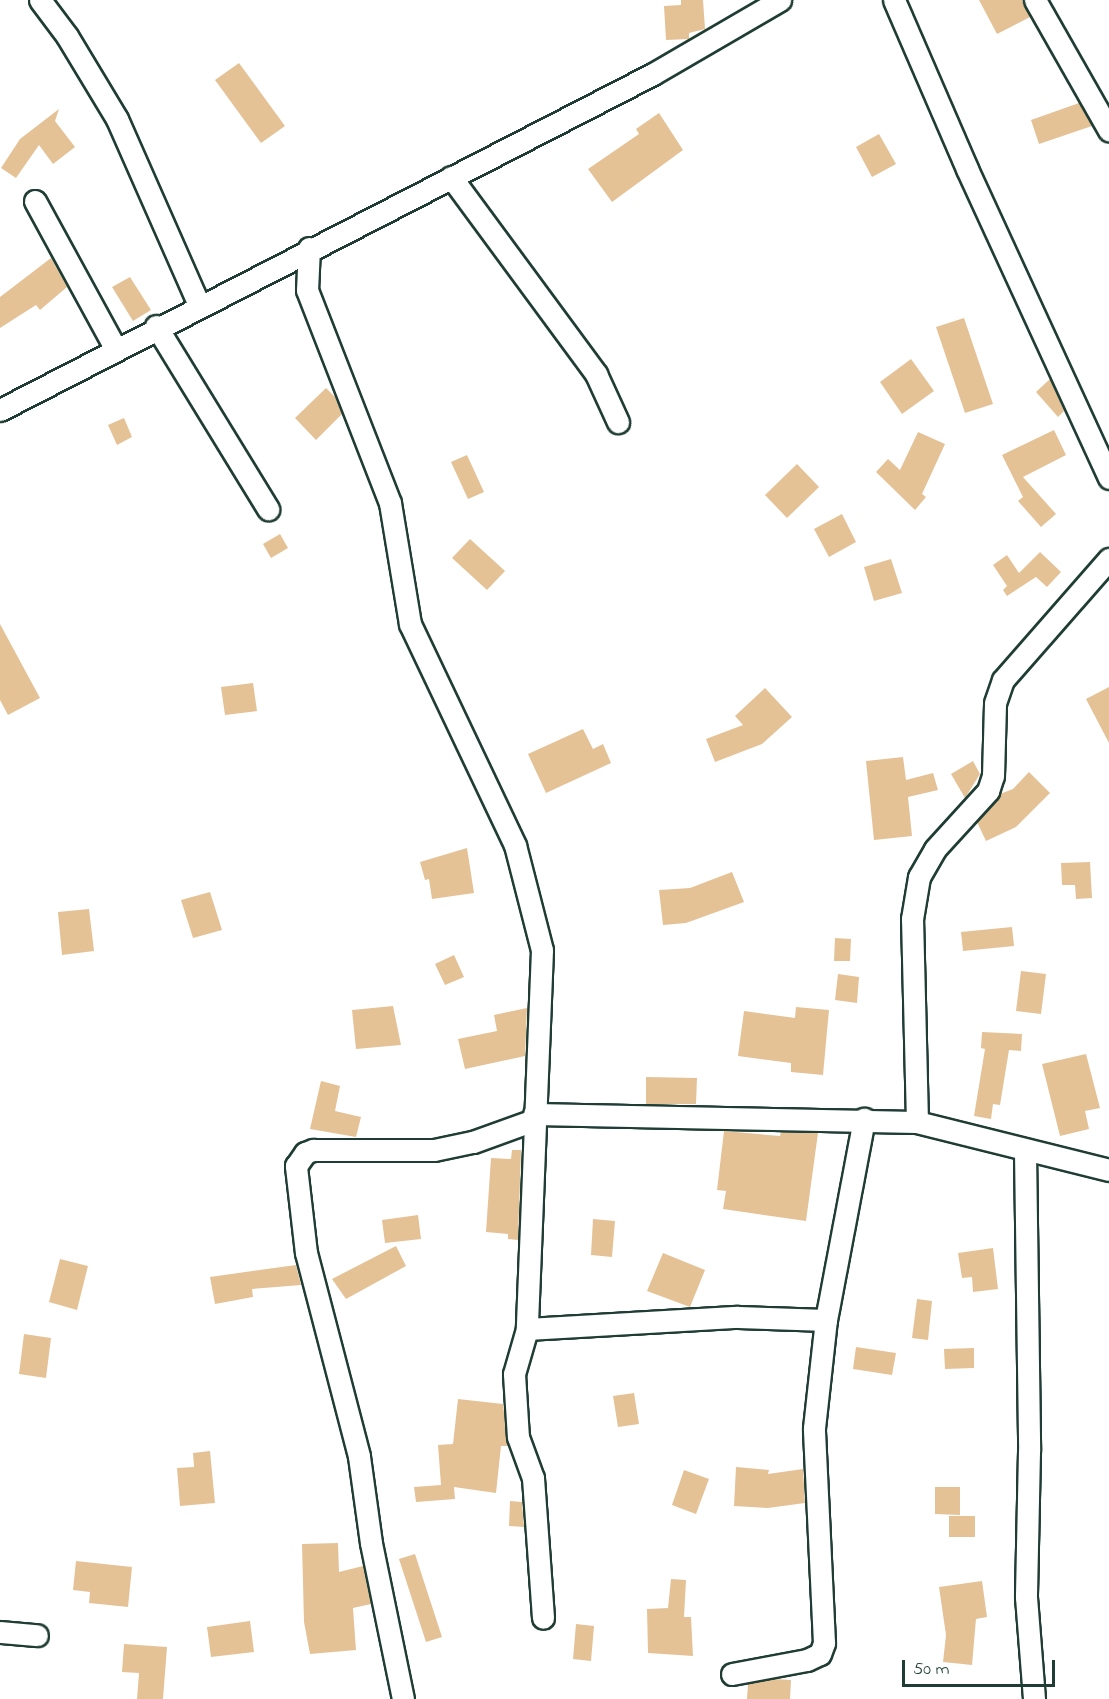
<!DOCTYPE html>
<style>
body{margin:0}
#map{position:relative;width:1109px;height:1699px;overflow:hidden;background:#fff;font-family:"Indie Flower",sans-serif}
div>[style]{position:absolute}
.building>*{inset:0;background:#e4c296}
.roads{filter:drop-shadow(2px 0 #1f3d34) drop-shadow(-2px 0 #1f3d34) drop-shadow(0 2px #1f3d34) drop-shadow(0 -2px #1f3d34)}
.street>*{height:21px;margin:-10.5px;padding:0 10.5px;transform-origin:10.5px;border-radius:10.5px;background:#fff}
span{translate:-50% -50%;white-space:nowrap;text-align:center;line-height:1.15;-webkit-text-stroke:5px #fff;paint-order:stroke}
.scale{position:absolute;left:902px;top:1660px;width:153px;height:27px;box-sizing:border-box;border:3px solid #1f3d34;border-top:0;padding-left:8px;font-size:18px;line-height:21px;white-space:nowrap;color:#1f3d34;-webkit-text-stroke:4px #fff;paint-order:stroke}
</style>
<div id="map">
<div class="building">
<div style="clip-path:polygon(681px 0,703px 0,705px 29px,689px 33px,689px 39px,666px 40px,664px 6px,681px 5px)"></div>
<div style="clip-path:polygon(979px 0,1022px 0,1030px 17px,997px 34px)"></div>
<div style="clip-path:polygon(239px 63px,285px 126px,261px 143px,215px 80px)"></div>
<div style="clip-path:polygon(1079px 103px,1092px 126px,1039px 144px,1031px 120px)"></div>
<div style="clip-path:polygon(59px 109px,55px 121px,75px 147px,53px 164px,39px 145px,16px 178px,1px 168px,20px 139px)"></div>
<div style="clip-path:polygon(659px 113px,683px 150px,612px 202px,588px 169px,639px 134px,636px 129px)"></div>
<div style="clip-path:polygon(879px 134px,896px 164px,872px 177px,856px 147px)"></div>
<div style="clip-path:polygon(51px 258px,67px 287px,40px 310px,36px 305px,0 328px,0 297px)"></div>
<div style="clip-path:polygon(130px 277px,151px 310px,133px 321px,112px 287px)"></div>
<div style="clip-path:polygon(964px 318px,993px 404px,965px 413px,936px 327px)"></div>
<div style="clip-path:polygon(911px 359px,934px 391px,902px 414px,880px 382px)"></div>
<div style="clip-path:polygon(1050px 379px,1064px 411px,1058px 417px,1036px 392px)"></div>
<div style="clip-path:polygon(326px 388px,335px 397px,342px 414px,316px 440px,295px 418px)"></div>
<div style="clip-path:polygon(124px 418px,132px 437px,117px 445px,108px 425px)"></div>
<div style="clip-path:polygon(1054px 430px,1066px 455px,1023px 477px,1056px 514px,1041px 527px,1018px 501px,1023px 497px,1002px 455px)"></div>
<div style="clip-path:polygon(918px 432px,945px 444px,922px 494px,926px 497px,915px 510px,876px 472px,888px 459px,900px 470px)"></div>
<div style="clip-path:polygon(467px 455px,484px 492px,468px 499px,451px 462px)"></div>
<div style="clip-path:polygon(797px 464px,819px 487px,787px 518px,765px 495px)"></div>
<div style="clip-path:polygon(842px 514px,856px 542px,829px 557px,814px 529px)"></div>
<div style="clip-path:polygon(280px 534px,288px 548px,271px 558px,263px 544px)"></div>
<div style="clip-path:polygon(470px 539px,505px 571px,487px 590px,452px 558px)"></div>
<div style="clip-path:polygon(1040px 552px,1061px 572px,1047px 587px,1036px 577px,1007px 596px,1003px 590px,1007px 586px,993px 565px,1007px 555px,1019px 573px)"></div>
<div style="clip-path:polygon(891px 559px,902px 593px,874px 601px,864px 567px)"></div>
<div style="clip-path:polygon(0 624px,40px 698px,8px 715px,0 700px)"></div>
<div style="clip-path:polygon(253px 683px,257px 711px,225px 715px,221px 687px)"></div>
<div style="clip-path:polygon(1109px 687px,1109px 743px,1086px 699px)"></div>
<div style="clip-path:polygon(765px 688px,792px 717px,762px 744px,715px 762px,706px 739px,743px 725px,735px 716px)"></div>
<div style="clip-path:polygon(583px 729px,593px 749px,603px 744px,611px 763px,546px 793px,528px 754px)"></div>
<div style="clip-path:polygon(903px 757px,906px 780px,933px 773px,938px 790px,908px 797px,912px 836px,874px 840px,866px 761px)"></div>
<div style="clip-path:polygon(973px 761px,980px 774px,965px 798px,951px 774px)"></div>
<div style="clip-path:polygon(1029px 772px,1050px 793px,1016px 827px,986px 841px,977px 822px,1000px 794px,1013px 789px)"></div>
<div style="clip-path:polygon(467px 848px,474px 893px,432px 899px,429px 879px,425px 880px,420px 862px)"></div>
<div style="clip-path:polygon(1090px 862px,1092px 898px,1076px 899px,1075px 885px,1062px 885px,1061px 863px)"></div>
<div style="clip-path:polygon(732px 872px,744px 902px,686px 923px,663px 925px,659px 890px,690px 888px)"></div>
<div style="clip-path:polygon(210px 892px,222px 930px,193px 938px,181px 900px)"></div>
<div style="clip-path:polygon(89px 909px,94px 951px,62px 955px,58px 912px)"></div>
<div style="clip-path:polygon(1012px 927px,1014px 946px,963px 951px,961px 932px)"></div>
<div style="clip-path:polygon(835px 938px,851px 939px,850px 961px,834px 961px)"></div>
<div style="clip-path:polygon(454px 955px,464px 977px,445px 985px,435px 964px)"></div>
<div style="clip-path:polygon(1021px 971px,1046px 974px,1041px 1014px,1016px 1011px)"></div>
<div style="clip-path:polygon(838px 974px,859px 977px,857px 1003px,835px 1000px)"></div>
<div style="clip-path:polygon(393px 1006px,401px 1045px,356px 1049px,352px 1010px)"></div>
<div style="clip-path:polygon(796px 1007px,829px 1010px,823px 1075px,791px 1072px,791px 1063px,738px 1056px,744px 1011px,795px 1018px)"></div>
<div style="clip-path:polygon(527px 1008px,525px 1056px,465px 1069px,458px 1039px,497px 1031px,494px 1015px)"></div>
<div style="clip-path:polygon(982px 1032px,1022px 1034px,1021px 1051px,1009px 1050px,1000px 1105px,993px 1104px,991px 1119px,974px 1116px,985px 1049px,981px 1048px)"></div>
<div style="clip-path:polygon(1086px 1054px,1100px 1108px,1085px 1111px,1089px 1129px,1060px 1136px,1042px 1064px)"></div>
<div style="clip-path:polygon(646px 1077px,697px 1078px,696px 1104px,646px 1104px)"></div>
<div style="clip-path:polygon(321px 1081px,340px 1086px,335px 1111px,361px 1117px,356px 1137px,310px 1129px)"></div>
<div style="clip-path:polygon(724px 1131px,780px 1136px,781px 1132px,818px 1133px,806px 1221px,723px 1209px,726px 1191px,717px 1190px)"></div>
<div style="clip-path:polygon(512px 1150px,521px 1150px,518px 1240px,508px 1239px,508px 1234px,486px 1232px,491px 1158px,511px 1159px)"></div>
<div style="clip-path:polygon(418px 1215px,421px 1239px,385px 1243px,382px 1220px)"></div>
<div style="clip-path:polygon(593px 1219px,615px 1221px,612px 1257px,591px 1255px)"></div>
<div style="clip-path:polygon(396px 1246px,406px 1266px,346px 1299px,332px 1279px)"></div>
<div style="clip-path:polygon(993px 1248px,998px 1289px,973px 1292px,972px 1277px,962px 1278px,958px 1253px)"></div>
<div style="clip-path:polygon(663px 1253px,705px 1270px,690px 1307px,647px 1291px)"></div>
<div style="clip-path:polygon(60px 1259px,88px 1266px,77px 1310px,49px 1302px)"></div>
<div style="clip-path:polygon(296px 1265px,301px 1285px,252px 1289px,253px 1297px,215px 1304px,210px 1277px)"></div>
<div style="clip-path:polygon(917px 1299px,932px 1301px,928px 1340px,912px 1338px)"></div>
<div style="clip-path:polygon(24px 1334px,51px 1338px,46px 1378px,19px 1374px)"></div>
<div style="clip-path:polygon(856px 1347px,896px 1353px,892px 1375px,853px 1369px)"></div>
<div style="clip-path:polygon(974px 1348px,974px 1368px,945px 1369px,944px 1349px)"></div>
<div style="clip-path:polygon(634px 1393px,639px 1424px,618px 1427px,613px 1396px)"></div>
<div style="clip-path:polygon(458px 1399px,503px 1404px,508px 1446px,501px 1446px,496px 1493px,454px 1487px,455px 1499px,416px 1502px,414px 1487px,441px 1485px,438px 1445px,453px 1444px)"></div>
<div style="clip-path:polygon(210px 1451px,215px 1503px,180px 1506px,177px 1468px,194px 1467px,193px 1453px)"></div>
<div style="clip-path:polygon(736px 1467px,769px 1470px,768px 1474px,803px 1469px,805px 1503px,768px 1508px,734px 1506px)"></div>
<div style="clip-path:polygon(684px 1470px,709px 1479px,696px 1514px,672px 1505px)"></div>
<div style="clip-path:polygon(935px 1487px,960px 1487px,960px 1515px,935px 1514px)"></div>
<div style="clip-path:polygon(510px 1501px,522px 1502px,524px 1527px,509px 1526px)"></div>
<div style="clip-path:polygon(949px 1516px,975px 1516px,975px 1537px,949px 1537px)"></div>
<div style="clip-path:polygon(338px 1543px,339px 1572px,363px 1566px,371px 1604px,353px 1608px,356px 1650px,310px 1654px,304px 1622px,302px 1544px)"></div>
<div style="clip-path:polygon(415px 1554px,442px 1637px,426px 1642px,399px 1559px)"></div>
<div style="clip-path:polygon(76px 1561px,132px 1567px,128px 1607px,89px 1603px,90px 1592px,73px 1590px)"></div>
<div style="clip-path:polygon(671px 1579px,686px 1580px,684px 1617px,691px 1617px,693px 1656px,648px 1653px,647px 1609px,668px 1608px)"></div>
<div style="clip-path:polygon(982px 1581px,987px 1617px,976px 1619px,972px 1665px,943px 1662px,946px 1635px,939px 1587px)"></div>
<div style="clip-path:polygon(250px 1621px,254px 1652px,211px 1657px,207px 1627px)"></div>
<div style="clip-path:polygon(576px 1624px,594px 1626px,591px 1661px,573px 1659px)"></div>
<div style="clip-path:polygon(124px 1644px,167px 1647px,163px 1699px,137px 1699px,139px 1673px,122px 1672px)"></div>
<div style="clip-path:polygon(774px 1679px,791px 1680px,790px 1699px,747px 1699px,748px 1684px)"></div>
</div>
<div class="roads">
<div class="street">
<div style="left:40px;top:0;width:45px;rotate:53.1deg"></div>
<div style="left:67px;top:36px;width:97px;rotate:58.9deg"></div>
<div style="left:117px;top:119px;width:203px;rotate:66.2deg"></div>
<div style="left:894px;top:0;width:184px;rotate:66.6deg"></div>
<div style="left:967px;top:169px;width:340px;rotate:65.3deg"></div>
<div style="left:1035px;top:0;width:150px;rotate:60.4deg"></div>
<div style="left:451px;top:177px;width:245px;rotate:53.6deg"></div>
<div style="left:596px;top:374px;width:53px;rotate:65.4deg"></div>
<div style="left:35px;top:201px;width:167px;rotate:61.4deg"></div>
<div style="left:309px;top:248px;width:42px;rotate:92.7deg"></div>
<div style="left:307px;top:290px;width:229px;rotate:68.7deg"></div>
<div style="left:390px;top:503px;width:123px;rotate:80.6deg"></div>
<div style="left:410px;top:624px;width:245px;rotate:64.6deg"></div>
<div style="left:515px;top:845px;width:108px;rotate:75.6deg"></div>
<div style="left:542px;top:950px;width:379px;rotate:92.3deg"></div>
<div style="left:527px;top:1329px;width:47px;rotate:106.1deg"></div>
<div style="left:514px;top:1374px;width:63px;rotate:86.4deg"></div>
<div style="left:518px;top:1437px;width:44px;rotate:69.9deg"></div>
<div style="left:533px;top:1478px;width:140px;rotate:85.9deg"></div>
<div style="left:156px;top:326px;width:215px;rotate:58.5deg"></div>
<div style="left:0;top:410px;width:734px;rotate:-27.23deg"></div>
<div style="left:653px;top:74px;width:147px;rotate:-30.2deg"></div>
<div style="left:534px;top:1114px;width:383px;rotate:1.2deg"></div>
<div style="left:917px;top:1122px;width:198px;rotate:14deg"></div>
<div style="left:917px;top:1122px;width:203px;rotate:-91.4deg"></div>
<div style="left:912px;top:919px;width:43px;rotate:-80.5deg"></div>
<div style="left:919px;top:877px;width:32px;rotate:-60deg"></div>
<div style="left:935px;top:849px;width:79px;rotate:-47.6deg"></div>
<div style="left:988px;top:791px;width:16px;rotate:-72deg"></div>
<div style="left:993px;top:776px;width:73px;rotate:-88.4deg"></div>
<div style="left:995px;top:703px;width:24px;rotate:-71deg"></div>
<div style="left:1003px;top:680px;width:161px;rotate:-48.8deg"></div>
<div style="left:1025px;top:1151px;width:300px;rotate:89.2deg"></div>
<div style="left:1029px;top:1451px;width:146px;rotate:91.2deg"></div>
<div style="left:1026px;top:1597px;width:102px;rotate:85.5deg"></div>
<div style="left:527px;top:1329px;width:211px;rotate:-3.3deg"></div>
<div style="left:738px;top:1317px;width:88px;rotate:2deg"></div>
<div style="left:0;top:1632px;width:37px;rotate:5deg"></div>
<div style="left:732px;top:1674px;width:76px;rotate:-10.6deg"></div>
<div style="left:807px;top:1660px;width:14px;rotate:-25deg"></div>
<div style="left:820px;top:1654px;width:12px;rotate:-70deg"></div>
<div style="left:824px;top:1643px;width:215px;rotate:-92.7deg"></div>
<div style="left:814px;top:1428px;width:109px;rotate:-83.7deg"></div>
<div style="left:826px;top:1320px;width:205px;rotate:-79.3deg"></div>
<div style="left:403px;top:1699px;width:159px;rotate:-101.6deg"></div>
<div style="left:371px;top:1543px;width:88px;rotate:-97.9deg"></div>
<div style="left:359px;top:1456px;width:210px;rotate:-104.6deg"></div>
<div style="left:306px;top:1253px;width:88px;rotate:-96.6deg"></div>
<div style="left:296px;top:1166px;width:16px;rotate:-55deg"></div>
<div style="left:305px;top:1153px;width:9px;rotate:-21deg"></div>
<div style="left:313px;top:1150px;width:121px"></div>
<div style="left:434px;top:1150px;width:40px;rotate:-12deg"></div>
<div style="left:473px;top:1142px;width:65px;rotate:-19.8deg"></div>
</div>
</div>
<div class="scale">50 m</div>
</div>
